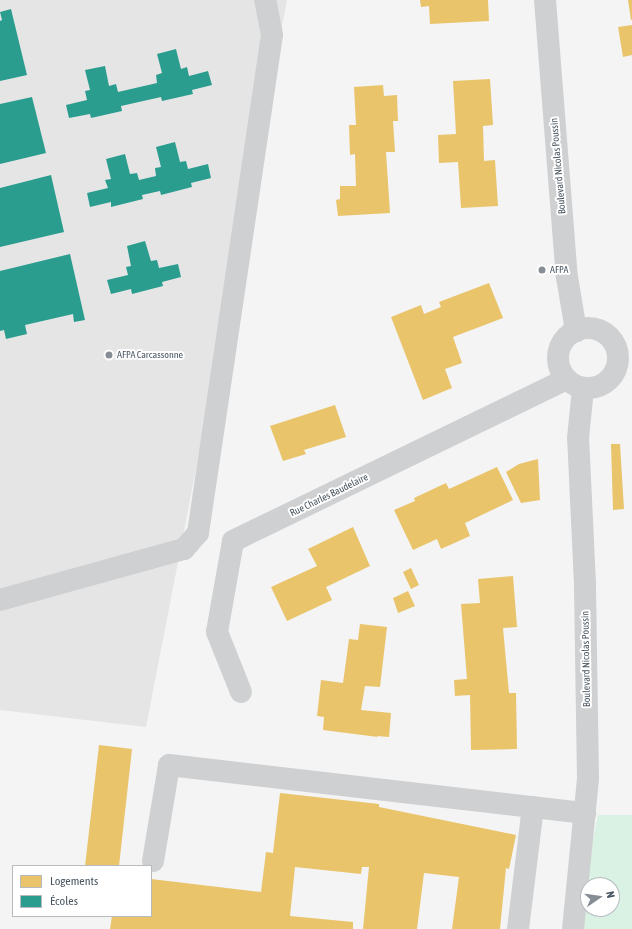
<!DOCTYPE html>
<meta charset="utf-8">
<style>
body{margin:0}
#map{position:relative;width:632px;height:929px;overflow:hidden;background:#f4f4f4;font-family:"Asap Condensed",sans-serif}
div>[style]{position:absolute}
.education>*{inset:0;background:#e6e5e6}
.green>*{inset:0;background:#d9f2e3}
.homes>*{inset:0;background:#e9c46a}
.schools>*{inset:0;background:#2a9d8f}
.minor>*{height:22px;margin:-11px;padding:0 11px;transform-origin:11px;border-radius:11px;background:#ced0d2}
.minor>.ring{margin:-11px;padding:0;box-sizing:content-box;background:none;border:22px solid #ced0d2;border-radius:50%}
.dots>*{width:11px;height:11px;translate:-50% -50%;box-sizing:border-box;border:2px solid #fff;border-radius:50%}
span{translate:-50% -50%;white-space:nowrap;text-align:center;line-height:1.15;-webkit-text-stroke:4px #fff;paint-order:stroke}
.street-label{font-size:10px;color:#4a5661}
.poi-label{font-size:10px;color:#4a5661}
.left{translate:0 -50%;text-align:left}
.legend{position:absolute;left:12px;top:865px;width:140px;height:52px;box-sizing:border-box;background:#fff;border:1px solid #b7bbc0;margin:0;padding:5px 7px;list-style:none;font-size:12px;color:#4a5661}
.legend li{display:flex;align-items:center;gap:8px;height:20px}
.legend b{width:20px;border:1px solid #b7bbc0}
.north{position:absolute;left:580px;top:877px;width:40px;height:40px;box-sizing:border-box;background:#fff;border:1px solid #b7bbc0;border-radius:50%;rotate:77deg;font-size:11px;font-weight:700;line-height:16px;text-align:center;color:#4a5661}
.north::after{content:'';display:block;margin:auto;width:14px;height:18px;background:#868d94;clip-path:polygon(50% 0,100% 100%,50% 72%,0 100%)}
</style>
<div id="map">
<div class="education">
<div style="clip-path:polygon(0 0,287px 0,146px 727px,0 710px)"></div>
</div>
<div class="green">
<div style="clip-path:polygon(evenodd,598px 815px,632px 815px,632px 929px,575px 929px,598px 815px,588px 885px,612px 885px,612px 909px,588px 909px,588px 885px)"></div>
</div>
<div class="homes">
<div style="clip-path:polygon(420px 0,488px 0,489px 21px,430px 24px,429px 6px,421px 7px)"></div>
<div style="clip-path:polygon(628px 0,632px 0,632px 20px,631px 20px)"></div>
<div style="clip-path:polygon(632px 25px,632px 55px,623px 57px,618px 27px)"></div>
<div style="clip-path:polygon(490px 79px,493px 125px,483px 126px,484px 161px,495px 160px,498px 206px,461px 208px,458px 162px,439px 163px,438px 135px,456px 134px,453px 81px)"></div>
<div style="clip-path:polygon(383px 85px,384px 96px,397px 95px,398px 121px,393px 121px,395px 152px,386px 152px,390px 213px,338px 216px,336px 200px,340px 199px,340px 186px,356px 186px,355px 154px,350px 155px,349px 125px,356px 125px,354px 87px)"></div>
<div style="clip-path:polygon(489px 283px,503px 318px,453px 337px,462px 363px,445px 369px,452px 388px,423px 400px,391px 317px,421px 305px,424px 314px,441px 307px,439px 302px)"></div>
<div style="clip-path:polygon(335px 405px,346px 437px,304px 450px,306px 454px,283px 461px,270px 426px)"></div>
<div style="clip-path:polygon(611px 444px,620px 444px,624px 509px,613px 510px)"></div>
<div style="clip-path:polygon(538px 459px,540px 500px,521px 503px,506px 472px,519px 464px)"></div>
<div style="clip-path:polygon(497px 467px,513px 500px,465px 523px,470px 536px,441px 549px,437px 539px,413px 550px,394px 510px,415px 501px,414px 498px,446px 483px,449px 489px)"></div>
<div style="clip-path:polygon(353px 527px,370px 566px,326px 587px,332px 600px,287px 621px,271px 587px,317px 566px,308px 549px)"></div>
<div style="clip-path:polygon(411px 568px,419px 585px,411px 589px,403px 572px)"></div>
<div style="clip-path:polygon(513px 576px,517px 627px,503px 628px,509px 693px,516px 693px,517px 749px,471px 750px,470px 695px,455px 696px,454px 680px,467px 679px,461px 604px,480px 603px,478px 579px)"></div>
<div style="clip-path:polygon(408px 591px,415px 606px,398px 613px,393px 598px)"></div>
<div style="clip-path:polygon(360px 624px,387px 627px,380px 687px,365px 686px,361px 710px,391px 713px,389px 737px,377px 736px,378px 737px,323px 730px,324px 717px,317px 716px,321px 680px,343px 683px,349px 639px,358px 640px)"></div>
<div style="clip-path:polygon(99px 745px,132px 749px,119px 866px,85px 866px)"></div>
<div style="clip-path:polygon(280px 793px,379px 804px,379px 807px,516px 835px,509px 869px,506px 868px,500px 929px,452px 929px,459px 877px,424px 873px,417px 929px,363px 929px,369px 867px,362px 867px,361px 874px,295px 867px,290px 916px,353px 922px,353px 929px,110px 929px,112px 916px,151px 916px,151px 879px,261px 892px,266px 852px,273px 853px)"></div>
</div>
<div class="schools">
<div style="clip-path:polygon(11px 9px,27px 75px,0 81px,0 21px,2px 20px,0 12px)"></div>
<div style="clip-path:polygon(176px 49px,181px 69px,187px 67px,189px 76px,208px 71px,212px 85px,192px 90px,193px 94px,162px 101px,161px 97px,121px 106px,122px 111px,91px 118px,90px 114px,69px 118px,66px 105px,87px 100px,85px 91px,90px 90px,85px 70px,105px 66px,109px 86px,116px 84px,118px 92px,157px 83px,156px 75px,162px 73px,157px 54px)"></div>
<div style="clip-path:polygon(32px 97px,46px 153px,0 164px,0 104px)"></div>
<div style="clip-path:polygon(175px 142px,180px 162px,186px 161px,188px 169px,208px 164px,211px 178px,191px 183px,192px 187px,161px 195px,160px 191px,142px 195px,143px 199px,111px 207px,111px 202px,90px 207px,87px 193px,108px 188px,105px 180px,111px 179px,106px 159px,125px 154px,130px 174px,137px 173px,139px 180px,156px 176px,155px 168px,161px 167px,156px 147px)"></div>
<div style="clip-path:polygon(51px 175px,64px 232px,0 247px,0 188px)"></div>
<div style="clip-path:polygon(145px 241px,151px 261px,157px 260px,159px 268px,178px 264px,181px 277px,162px 282px,163px 286px,132px 294px,131px 289px,111px 294px,107px 280px,128px 275px,126px 267px,131px 266px,127px 246px)"></div>
<div style="clip-path:polygon(70px 254px,85px 320px,74px 322px,73px 314px,25px 325px,27px 334px,6px 339px,4px 330px,0 331px,0 271px)"></div>
</div>
<div class="minor">
<div style="left:545px;top:0;width:278px;rotate:85.5deg"></div>
<div style="left:567px;top:277px;width:55px;rotate:80.5deg"></div>
<div class="ring" style="left:558px;top:328px;width:38px;height:38px"></div>
<div style="left:0;top:600px;width:191px;rotate:-15.5deg"></div>
<div style="left:184px;top:549px;width:21px;rotate:-49deg"></div>
<div style="left:198px;top:533px;width:503px;rotate:-81.55deg"></div>
<div style="left:272px;top:35px;width:36px;rotate:-101deg"></div>
<div style="left:241px;top:692px;width:65px;rotate:-111.8deg"></div>
<div style="left:217px;top:632px;width:92px;rotate:-80deg"></div>
<div style="left:233px;top:541px;width:370px;rotate:-25.9deg"></div>
<div style="left:153px;top:861px;width:97px;rotate:-80.5deg"></div>
<div style="left:169px;top:765px;width:419px;rotate:6.6deg"></div>
<div style="left:518px;top:929px;width:123px;rotate:-83deg"></div>
<div style="left:573px;top:929px;width:151px;rotate:-84.3deg"></div>
<div style="left:588px;top:779px;width:195px;rotate:-90.9deg"></div>
<div style="left:585px;top:584px;width:146px;rotate:-92.7deg"></div>
<div style="left:578px;top:438px;width:49px;rotate:-84.2deg"></div>
</div>
<div class="dots">
<div style="left:542px;top:270px;background:#868d94"></div>
<div style="left:109px;top:355px;background:#868d94"></div>
</div>
<div class="street-label">
<span style="left:558px;top:166px;rotate:-95deg">Boulevard Nicolas Poussin</span>
<span style="left:329px;top:495px;rotate:-26deg">Rue Charles Baudelaire</span>
<span style="left:586px;top:659px;rotate:-91deg">Boulevard Nicolas Poussin</span>
</div>
<div class="poi-label">
<span class="left" style="left:550px;top:270px">AFPA</span>
<span class="left" style="left:117px;top:355px">AFPA Carcassonne</span>
</div>
<ul class="legend">
<li><b style="height:11px;background:#e9c46a"></b>Logements</li>
<li><b style="height:11px;background:#2a9d8f"></b>Écoles</li>
</ul>
<div class="north">N</div>
</div>
